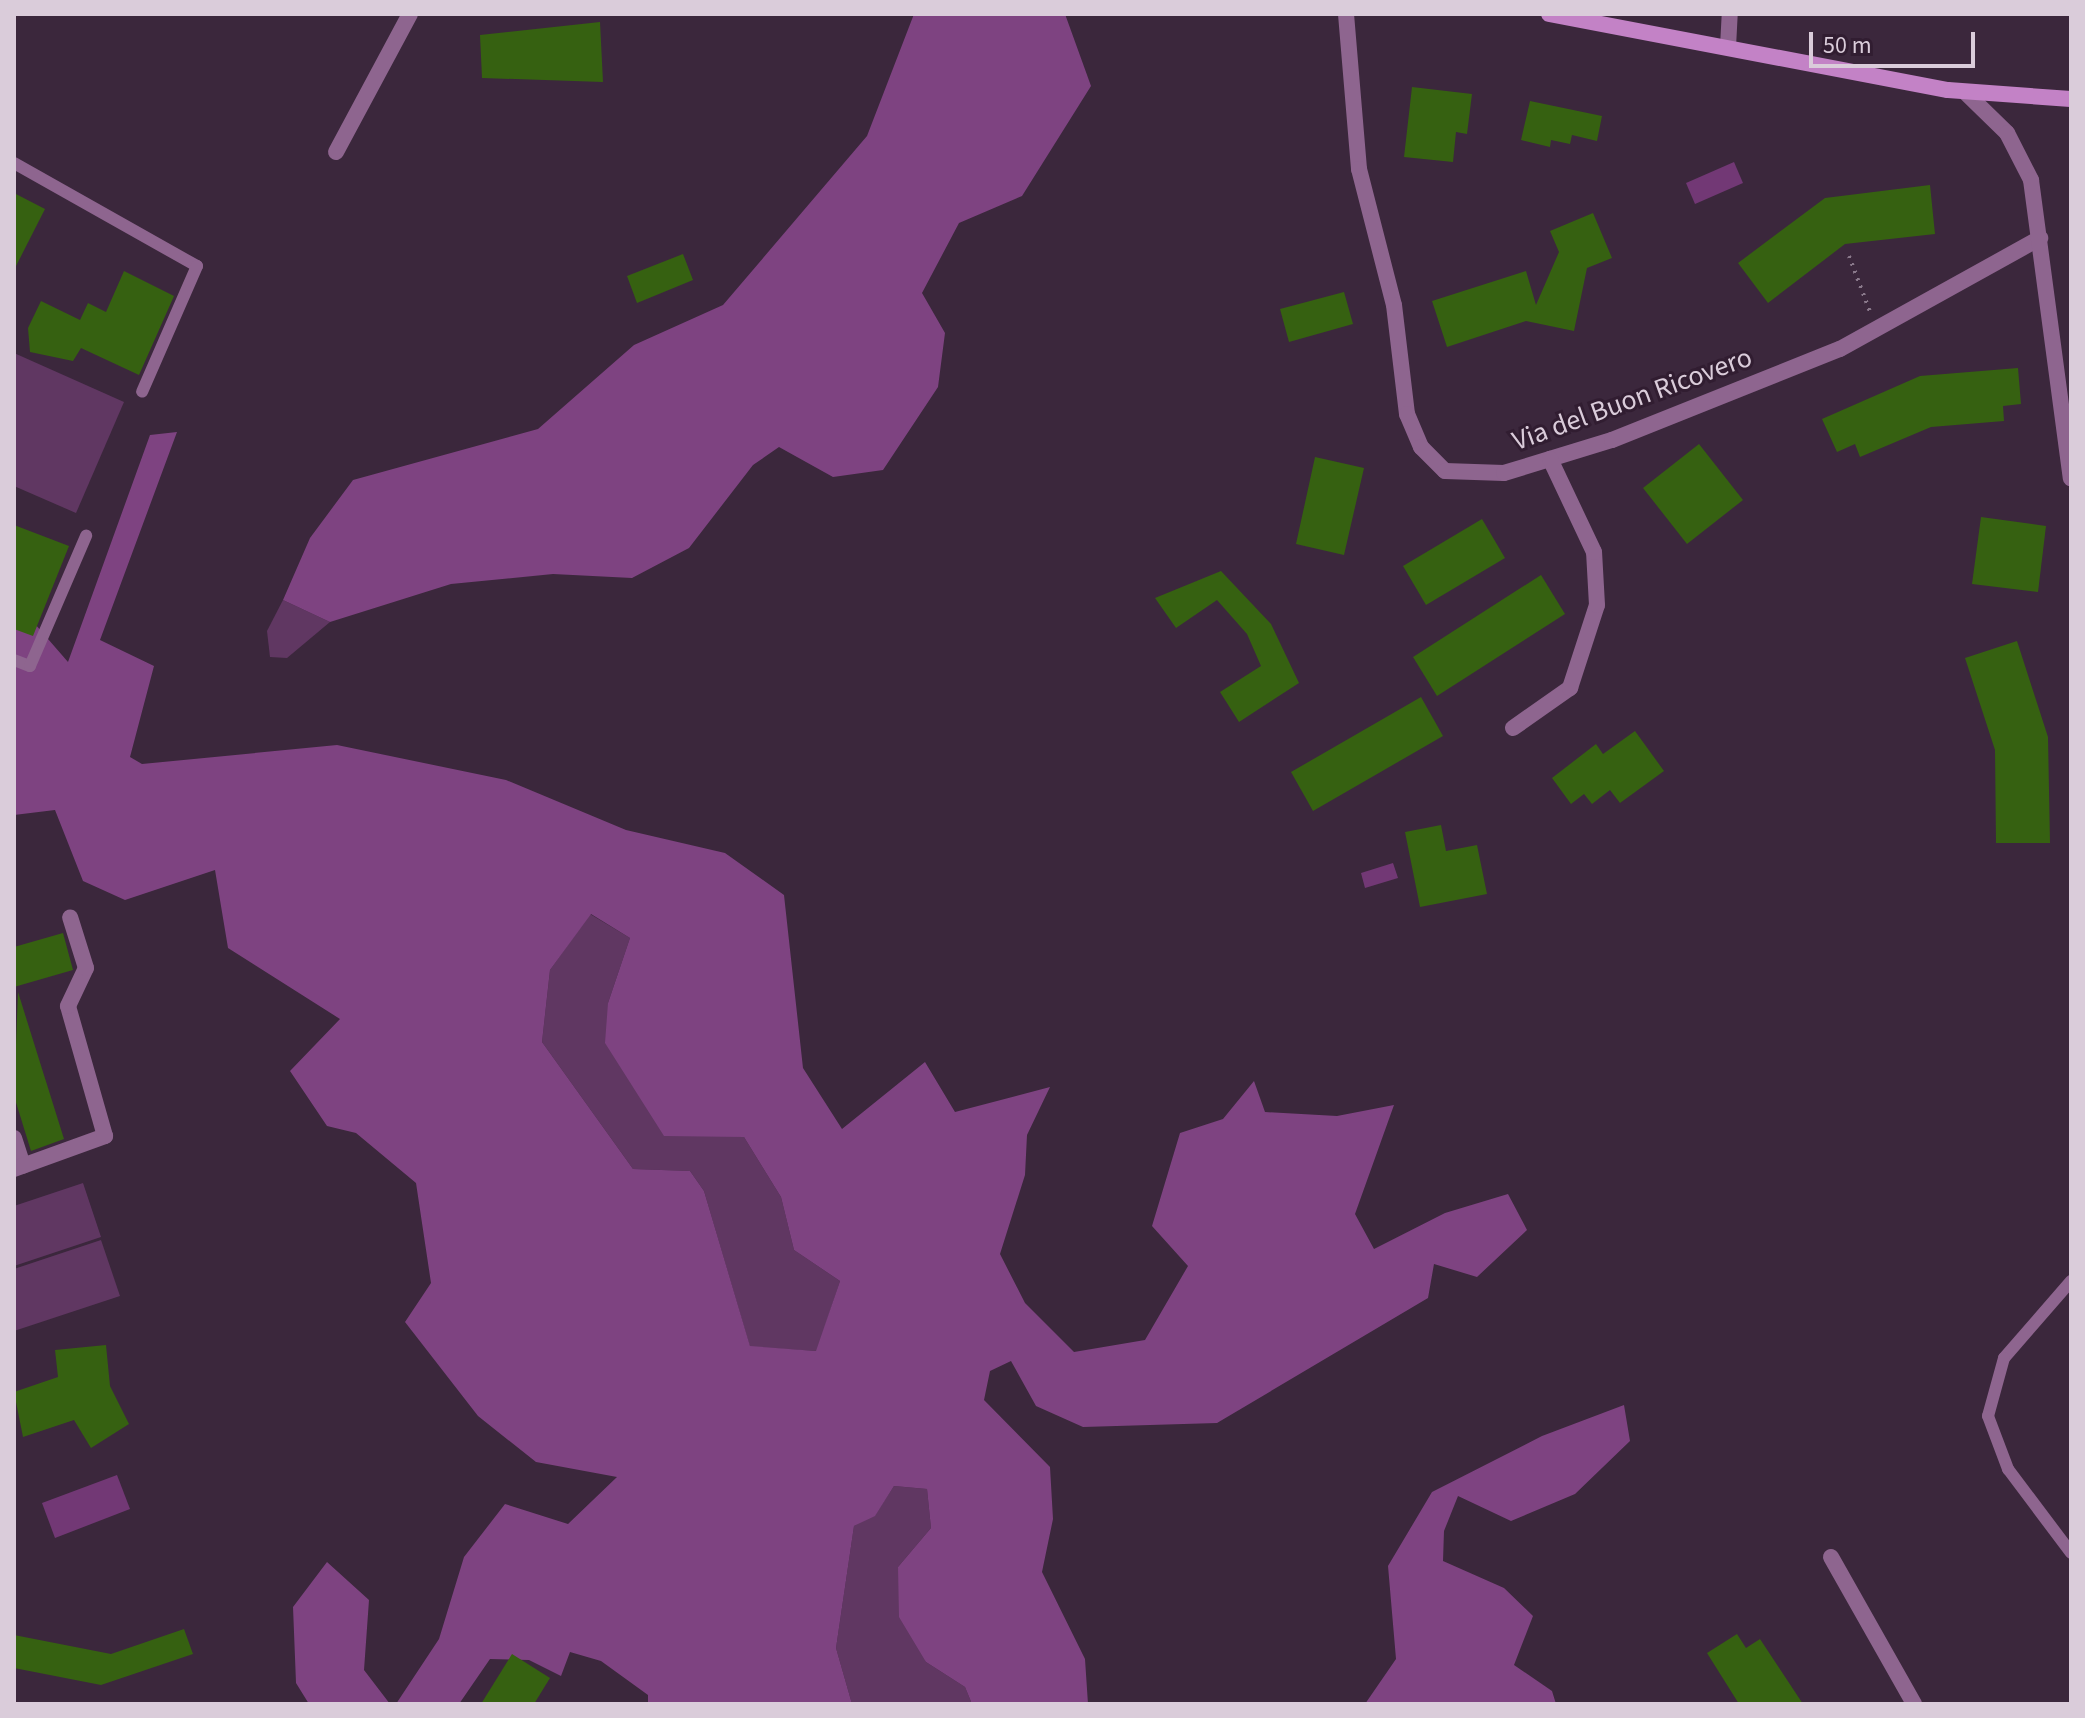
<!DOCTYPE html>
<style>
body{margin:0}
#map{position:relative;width:2085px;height:1718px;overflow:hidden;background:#3b273c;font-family:"Source Sans 3",sans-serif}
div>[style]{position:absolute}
.green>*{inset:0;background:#603762}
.forest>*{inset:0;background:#7e4381}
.water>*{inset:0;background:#723875}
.building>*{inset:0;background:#366111}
.path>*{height:4px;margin-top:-2px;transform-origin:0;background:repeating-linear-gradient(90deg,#8a798b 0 2px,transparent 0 8px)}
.lane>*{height:12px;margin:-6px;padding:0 6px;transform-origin:6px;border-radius:6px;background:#8e658f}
.street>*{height:16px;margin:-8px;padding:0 8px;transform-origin:8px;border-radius:8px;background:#8e658f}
.secondary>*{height:16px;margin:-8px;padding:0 8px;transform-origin:8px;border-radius:8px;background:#c382c6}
span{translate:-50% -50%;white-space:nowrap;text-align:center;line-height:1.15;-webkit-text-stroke:6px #311d31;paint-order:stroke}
.street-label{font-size:28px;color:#daccda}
.frame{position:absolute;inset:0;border:16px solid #daccda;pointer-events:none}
.scale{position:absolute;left:1809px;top:32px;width:166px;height:36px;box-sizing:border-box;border:4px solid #daccda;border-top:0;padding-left:10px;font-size:24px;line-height:28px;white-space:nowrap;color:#daccda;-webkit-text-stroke:6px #311d31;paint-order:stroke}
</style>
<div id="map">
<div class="green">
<div style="clip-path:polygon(14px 353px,124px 402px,76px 513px,14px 486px)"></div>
<div style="clip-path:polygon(283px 600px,330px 622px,287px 658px,270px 657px,267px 631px)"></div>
<div style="clip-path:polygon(590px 914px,630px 938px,608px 1003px,693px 1131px,744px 1137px,781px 1197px,794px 1250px,840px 1281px,817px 1351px,750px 1347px,704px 1191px,690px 1171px,633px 1169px,542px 1042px,550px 970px)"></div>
<div style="clip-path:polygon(83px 1183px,101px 1237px,14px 1266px,14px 1206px)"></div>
<div style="clip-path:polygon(101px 1240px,120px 1296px,14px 1331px,14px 1269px)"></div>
<div style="clip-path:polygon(894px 1486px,927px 1489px,931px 1528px,898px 1567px,926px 1662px,965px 1687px,972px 1704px,852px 1704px,836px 1648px,854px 1526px,875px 1515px)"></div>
</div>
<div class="forest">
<div style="clip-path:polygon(914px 14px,1065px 14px,1091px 86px,1022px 196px,959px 223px,922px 293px,945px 333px,938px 387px,883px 470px,833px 477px,779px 447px,753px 465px,689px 548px,632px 578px,553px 574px,451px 584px,330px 622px,283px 600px,310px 538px,353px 480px,538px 429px,634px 345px,723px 305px,867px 136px)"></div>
<div style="clip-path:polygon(evenodd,177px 432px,100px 640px,154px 666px,130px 757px,142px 764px,337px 745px,506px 780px,626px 830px,725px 853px,784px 895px,803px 1068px,842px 1129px,925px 1062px,955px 1112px,1050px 1087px,1027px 1135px,1025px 1175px,1000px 1254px,1025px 1303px,1074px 1352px,1145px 1340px,1188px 1266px,1152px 1226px,1180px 1133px,1223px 1119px,1254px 1081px,1265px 1112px,1337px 1116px,1394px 1105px,1355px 1214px,1374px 1249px,1445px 1213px,1508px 1194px,1527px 1230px,1477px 1277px,1434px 1264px,1428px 1298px,1217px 1423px,1083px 1427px,1036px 1406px,1011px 1361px,990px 1371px,984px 1400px,1050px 1467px,1053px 1519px,1042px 1572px,1085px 1659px,1088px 1704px,972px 1704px,965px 1687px,926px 1662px,899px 1617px,898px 1567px,931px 1528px,927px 1489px,894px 1486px,875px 1516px,854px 1526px,836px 1648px,852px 1704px,648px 1704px,648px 1695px,601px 1661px,570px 1652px,561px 1676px,529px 1660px,490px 1659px,459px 1704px,396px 1704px,439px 1639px,464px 1557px,505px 1504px,568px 1524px,617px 1477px,536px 1462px,478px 1416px,405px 1322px,431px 1283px,416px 1183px,356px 1133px,327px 1126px,290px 1071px,340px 1019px,228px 948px,215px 870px,125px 900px,83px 881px,55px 810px,14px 815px,14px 615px,35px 624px,68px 662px,150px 435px,177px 432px,591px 914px,630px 938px,608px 1003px,605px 1043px,664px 1136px,744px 1137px,781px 1197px,794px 1250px,840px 1281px,816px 1351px,750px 1346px,704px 1191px,690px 1171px,633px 1169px,542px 1042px,550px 970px,591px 914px)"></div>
<div style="clip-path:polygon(1624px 1405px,1630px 1441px,1575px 1494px,1511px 1521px,1458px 1496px,1444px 1531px,1443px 1561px,1504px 1588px,1533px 1616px,1514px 1665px,1552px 1691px,1556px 1704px,1365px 1704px,1396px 1659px,1388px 1566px,1432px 1492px,1542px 1436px)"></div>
<div style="clip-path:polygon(327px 1562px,369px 1600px,364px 1670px,390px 1704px,309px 1704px,296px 1683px,293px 1607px)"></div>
</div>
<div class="water">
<div style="clip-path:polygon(1734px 162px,1743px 183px,1695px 204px,1686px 183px)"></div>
<div style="clip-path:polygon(1393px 863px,1398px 878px,1365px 888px,1361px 873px)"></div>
<div style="clip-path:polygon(117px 1475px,130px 1509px,55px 1538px,42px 1503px)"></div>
</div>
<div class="building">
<div style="clip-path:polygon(600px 22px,603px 82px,482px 78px,480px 35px)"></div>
<div style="clip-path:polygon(1412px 87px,1472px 94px,1467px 134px,1456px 132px,1453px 162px,1404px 157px)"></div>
<div style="clip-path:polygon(1530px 101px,1602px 116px,1597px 141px,1572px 135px,1570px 144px,1551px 140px,1550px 147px,1521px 140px)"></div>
<div style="clip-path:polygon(1930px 185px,1935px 234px,1845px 244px,1768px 303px,1738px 263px,1825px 198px)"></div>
<div style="clip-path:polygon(14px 193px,45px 209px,14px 270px)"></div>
<div style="clip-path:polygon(1593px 213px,1612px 258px,1587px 268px,1574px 331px,1526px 321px,1447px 347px,1432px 301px,1526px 271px,1536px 305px,1559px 252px,1550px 231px)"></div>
<div style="clip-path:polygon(683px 254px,693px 280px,637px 303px,627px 276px)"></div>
<div style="clip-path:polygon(124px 271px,174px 296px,139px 375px,81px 348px,73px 361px,30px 352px,28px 328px,41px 301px,80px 320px,88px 303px,106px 312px)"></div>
<div style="clip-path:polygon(1344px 292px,1353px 324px,1289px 342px,1280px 309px)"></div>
<div style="clip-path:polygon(2018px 368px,2021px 404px,2003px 406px,2004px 421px,1931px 427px,1860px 457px,1855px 444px,1837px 452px,1822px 419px,1920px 376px)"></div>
<div style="clip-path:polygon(1699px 444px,1743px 500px,1687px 544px,1643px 488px)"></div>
<div style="clip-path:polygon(1315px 457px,1364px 468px,1344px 555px,1296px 544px)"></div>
<div style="clip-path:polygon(1981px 517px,2046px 526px,2038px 592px,1972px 584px)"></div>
<div style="clip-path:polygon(1482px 519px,1505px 558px,1426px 605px,1403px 566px)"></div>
<div style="clip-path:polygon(14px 525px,69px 546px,33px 636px,14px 629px)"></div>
<div style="clip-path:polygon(1221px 571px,1271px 624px,1299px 683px,1239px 722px,1220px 692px,1261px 666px,1247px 634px,1217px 600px,1176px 628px,1155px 598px)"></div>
<div style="clip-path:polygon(1541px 575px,1565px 614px,1437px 696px,1413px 657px)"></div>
<div style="clip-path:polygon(2017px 641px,2048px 737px,2050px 843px,1996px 843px,1995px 750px,1965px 658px)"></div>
<div style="clip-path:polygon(1421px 697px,1443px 736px,1313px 811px,1291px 772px)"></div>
<div style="clip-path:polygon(1635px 731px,1664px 771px,1620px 803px,1610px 790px,1592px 804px,1584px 794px,1571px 804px,1552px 778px,1596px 744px,1603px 754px)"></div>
<div style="clip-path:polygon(1441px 825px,1446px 851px,1477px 845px,1487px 894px,1420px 907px,1405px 832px)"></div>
<div style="clip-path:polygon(63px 933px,73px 970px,14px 987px,14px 947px)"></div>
<div style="clip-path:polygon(18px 992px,64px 1139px,31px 1151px,14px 1096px)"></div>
<div style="clip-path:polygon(106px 1345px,110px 1386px,129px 1424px,91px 1448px,74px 1420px,23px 1437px,14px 1392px,58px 1377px,55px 1350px)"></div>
<div style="clip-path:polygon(184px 1629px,193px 1654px,101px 1685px,14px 1668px,14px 1635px,111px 1654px)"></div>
<div style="clip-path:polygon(1737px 1634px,1746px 1648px,1760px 1639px,1803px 1704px,1739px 1704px,1707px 1653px)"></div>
<div style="clip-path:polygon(512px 1654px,550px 1678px,534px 1704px,481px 1704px)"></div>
</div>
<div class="path">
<div style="left:1849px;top:256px;width:60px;rotate:69.4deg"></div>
</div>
<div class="lane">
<div style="left:14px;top:163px;width:210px;rotate:29.4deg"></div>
<div style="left:197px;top:266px;width:137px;rotate:113.6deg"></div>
<div style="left:14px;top:660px;width:17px;rotate:21deg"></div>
<div style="left:30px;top:666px;width:142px;rotate:-66.7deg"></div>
<div style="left:2071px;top:1281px;width:102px;rotate:131deg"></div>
<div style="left:2004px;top:1358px;width:60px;rotate:105.4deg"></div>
<div style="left:1988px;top:1416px;width:57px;rotate:69.3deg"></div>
<div style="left:2008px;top:1469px;width:105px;rotate:53.1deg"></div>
</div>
<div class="street">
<div style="left:1346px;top:14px;width:156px;rotate:85.2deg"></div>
<div style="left:1359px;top:169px;width:140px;rotate:75.6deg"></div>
<div style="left:1394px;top:305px;width:110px;rotate:83.2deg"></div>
<div style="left:1407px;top:414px;width:36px;rotate:67deg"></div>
<div style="left:1421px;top:447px;width:34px;rotate:45deg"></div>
<div style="left:1445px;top:471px;width:59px;rotate:1.9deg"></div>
<div style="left:1504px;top:473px;width:113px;rotate:-17deg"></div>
<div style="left:1612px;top:440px;width:245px;rotate:-21.8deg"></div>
<div style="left:1840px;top:349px;width:229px;rotate:-29deg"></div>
<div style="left:1728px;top:47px;width:33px;rotate:-87deg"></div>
<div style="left:1966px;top:93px;width:57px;rotate:44.3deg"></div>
<div style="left:2007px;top:133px;width:53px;rotate:62.9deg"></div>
<div style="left:2031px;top:180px;width:301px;rotate:82.4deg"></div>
<div style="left:336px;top:152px;width:157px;rotate:-61.8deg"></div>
<div style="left:1513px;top:728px;width:70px;rotate:-35.1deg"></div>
<div style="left:1570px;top:688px;width:87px;rotate:-72deg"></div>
<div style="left:1597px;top:605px;width:53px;rotate:-93.2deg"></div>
<div style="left:1594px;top:552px;width:103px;rotate:-115.3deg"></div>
<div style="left:14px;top:1138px;width:29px;rotate:72deg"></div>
<div style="left:14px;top:1169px;width:97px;rotate:-19.9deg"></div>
<div style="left:105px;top:1136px;width:135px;rotate:-105.9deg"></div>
<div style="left:68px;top:1006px;width:42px;rotate:-64.7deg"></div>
<div style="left:86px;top:968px;width:53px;rotate:-107.4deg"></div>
<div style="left:1831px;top:1557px;width:169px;rotate:60.5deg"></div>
</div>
<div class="secondary">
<div style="left:1549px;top:14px;width:406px;rotate:10.8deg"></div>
<div style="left:1948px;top:90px;width:123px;rotate:4.2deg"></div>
</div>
<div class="street-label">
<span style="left:1632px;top:399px;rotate:-20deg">Via del Buon Ricovero</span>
</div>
<div class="frame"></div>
<div class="scale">50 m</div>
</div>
